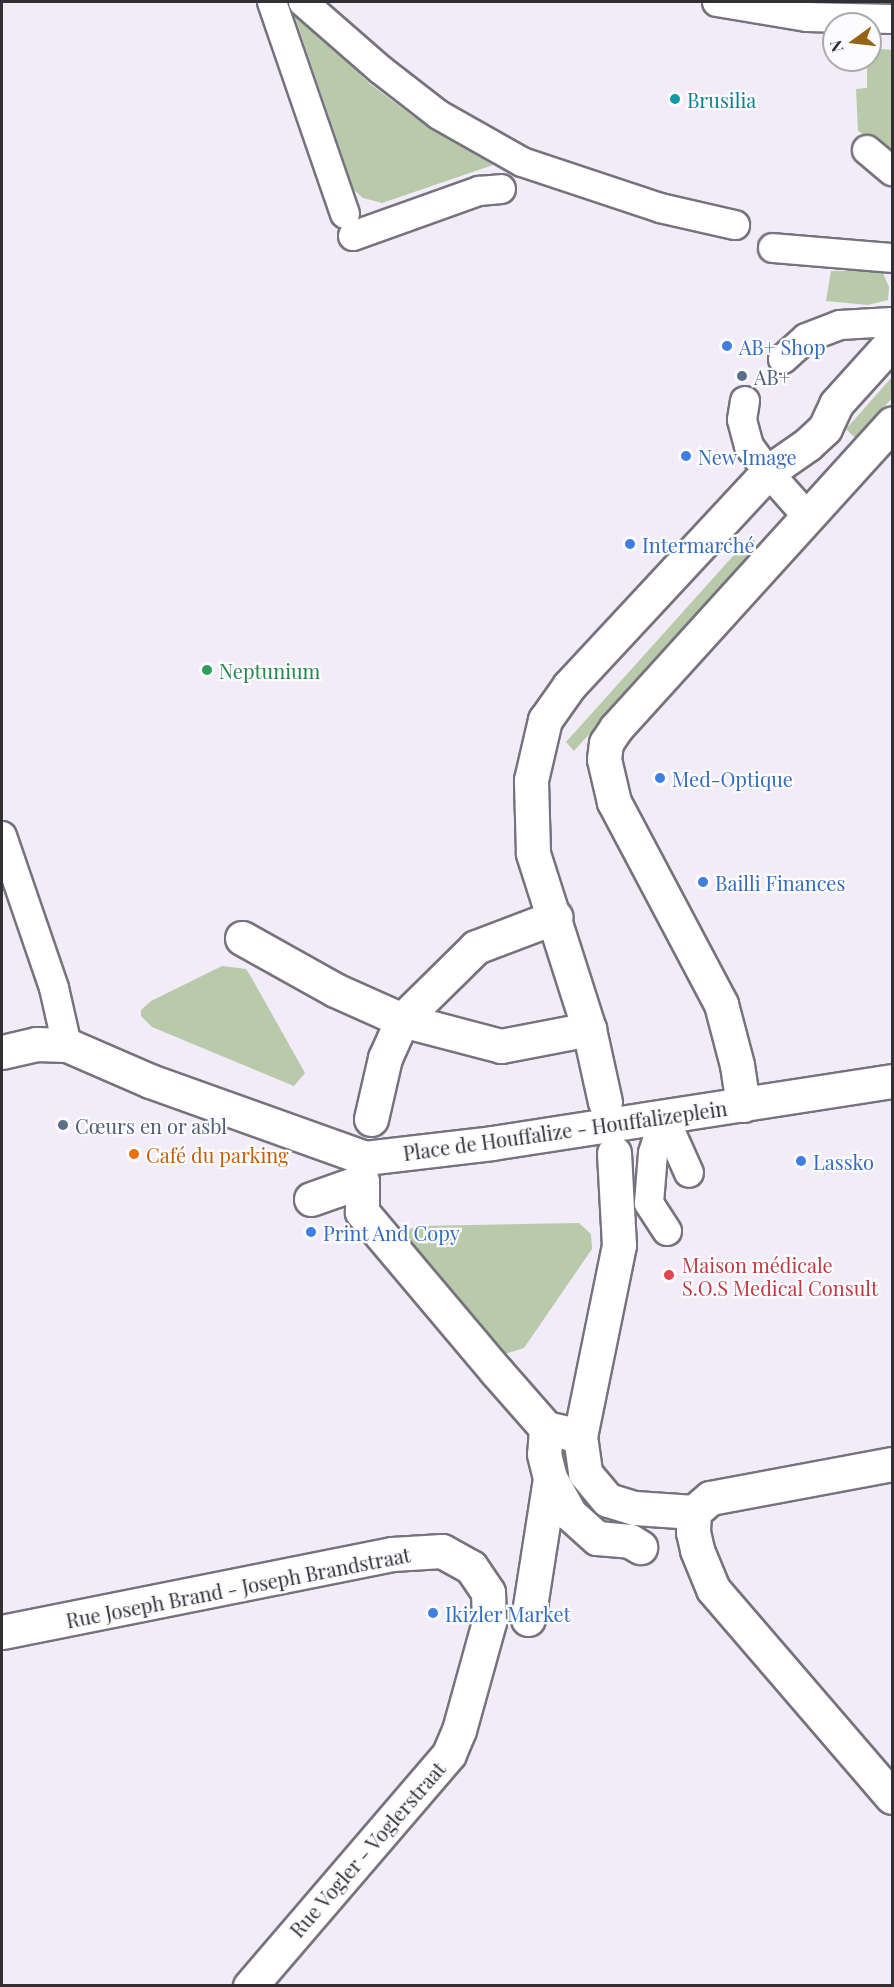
<!DOCTYPE html>
<meta charset="utf-8">
<style>
body{margin:0}
#map{position:relative;width:894px;height:1987px;overflow:hidden;background:#f1ecf8;font-family:"Playfair Display",serif}
div>[style]{position:absolute}
.green>*{inset:0;background:#b9caab}
.roads{filter:drop-shadow(2px 0 #77737e) drop-shadow(-2px 0 #77737e) drop-shadow(0 2px #77737e) drop-shadow(0 -2px #77737e)}
.service>*{height:28px;margin:-14px;padding:0 14px;transform-origin:14px;border-radius:14px;background:#fff}
.pedestrian>*{height:33px;margin:-16.5px;padding:0 16.5px;transform-origin:16.5px;border-radius:16.5px;background:#fff}
.minor>*{height:33px;margin:-16.5px;padding:0 16.5px;transform-origin:16.5px;border-radius:16.5px;background:#fff}
.dots>*{width:16px;height:16px;translate:-50% -50%;box-sizing:border-box;border:3px solid #fcfbfe;border-radius:50%}
span{translate:-50% -50%;white-space:nowrap;text-align:center;line-height:1.15;-webkit-text-stroke:4.5px #fcfbfe;paint-order:stroke}
.culture-label{font-size:20px;color:#0d838f}
.left{translate:0 -50%;text-align:left}
.shop-label{font-size:20px;color:#366cbe}
.service-label{font-size:20px;color:#4e5e75}
.leisure-label{font-size:20px;color:#27864d}
.street-label{font-size:20px;color:#313034}
.food-label{font-size:20px;color:#c56008}
.health-label{font-size:20px;color:#be3a42}
.frame{position:absolute;inset:0;border:3px solid #313034;pointer-events:none}
.north{position:absolute;left:822px;top:12px;width:60px;height:60px;box-sizing:border-box;background:#fcfbfe;border:2px solid #abaaad;border-radius:50%;rotate:255deg;font-size:16px;font-weight:700;line-height:24px;text-align:center;color:#313034}
.north::after{content:'';display:block;margin:auto;width:21px;height:27px;background:#956314;clip-path:polygon(50% 0,100% 100%,50% 72%,0 100%)}
</style>
<div id="map">
<div class="green">
<div style="clip-path:polygon(296px 12px,369px 83px,414px 117px,493px 165px,382px 203px,363px 198px,354px 190px,294px 14px)"></div>
<div style="clip-path:polygon(870px 48px,892px 50px,892px 152px,858px 131px,856px 89px,867px 88px,867px 60px,870px 60px)"></div>
<div style="clip-path:polygon(831px 271px,882px 271px,889px 287px,888px 300px,868px 305px,826px 301px)"></div>
<div style="clip-path:polygon(892px 377px,892px 398px,856px 439px,846px 429px)"></div>
<div style="clip-path:polygon(751px 536px,755px 541px,755px 551px,574px 751px,566px 742px)"></div>
<div style="clip-path:polygon(222px 966px,246px 969px,250px 975px,305px 1073px,294px 1086px,152px 1027px,141px 1016px,141px 1010px,151px 1001px)"></div>
<div style="clip-path:polygon(579px 1223px,591px 1234px,592px 1249px,524px 1348px,505px 1354px,493px 1352px,405px 1241px,410px 1229px,418px 1226px)"></div>
</div>
<div class="roads">
<div class="service">
<div style="left:272px;top:2px;width:224px;rotate:71deg"></div>
<div style="left:303px;top:2px;width:103px;rotate:41.1deg"></div>
<div style="left:381px;top:70px;width:73px;rotate:37.8deg"></div>
<div style="left:439px;top:115px;width:95px;rotate:29.5deg"></div>
<div style="left:522px;top:162px;width:145px;rotate:18.4deg"></div>
<div style="left:660px;top:208px;width:77px;rotate:12.8deg"></div>
<div style="left:717px;top:2px;width:91px;rotate:9.5deg"></div>
<div style="left:807px;top:17px;width:85px;rotate:1.3deg"></div>
<div style="left:867px;top:150px;width:33px;rotate:40deg"></div>
<div style="left:353px;top:236px;width:134px;rotate:-19.7deg"></div>
<div style="left:479px;top:191px;width:22px;rotate:-5deg"></div>
<div style="left:773px;top:248px;width:119px;rotate:4.8deg"></div>
<div style="left:783px;top:359px;width:31px;rotate:-42deg"></div>
<div style="left:806px;top:338px;width:36px;rotate:-21deg"></div>
<div style="left:840px;top:325px;width:52px;rotate:-3.3deg"></div>
<div style="left:745px;top:401px;width:19px;rotate:99deg"></div>
<div style="left:742px;top:420px;width:27px;rotate:75deg"></div>
<div style="left:749px;top:446px;width:32px;rotate:54deg"></div>
<div style="left:768px;top:472px;width:60px;rotate:48.4deg"></div>
<div style="left:2px;top:836px;width:161px;rotate:71.1deg"></div>
<div style="left:54px;top:988px;width:58px;rotate:77.2deg"></div>
<div style="left:667px;top:1231px;width:33px;rotate:-123deg"></div>
<div style="left:649px;top:1203px;width:50px;rotate:-85.4deg"></div>
<div style="left:653px;top:1153px;width:38px;rotate:-73deg"></div>
<div style="left:664px;top:1117px;width:61px;rotate:65.9deg"></div>
</div>
<div class="pedestrian">
<div style="left:242px;top:938px;width:107px;rotate:29.2deg"></div>
<div style="left:335px;top:990px;width:73px;rotate:24.1deg"></div>
<div style="left:402px;top:1020px;width:102px;rotate:14.7deg"></div>
<div style="left:501px;top:1046px;width:90px;rotate:-10.9deg"></div>
<div style="left:605px;top:1102px;width:75px;rotate:-102.4deg"></div>
<div style="left:589px;top:1029px;width:185px;rotate:-107.7deg"></div>
<div style="left:533px;top:853px;width:73px;rotate:-91.6deg"></div>
<div style="left:531px;top:780px;width:62px;rotate:-76.9deg"></div>
<div style="left:545px;top:720px;width:42px;rotate:-54.8deg"></div>
<div style="left:569px;top:686px;width:292px;rotate:-47.1deg"></div>
<div style="left:768px;top:472px;width:49px;rotate:-35deg"></div>
<div style="left:808px;top:444px;width:23px;rotate:-43deg"></div>
<div style="left:825px;top:428px;width:26px;rotate:-65deg"></div>
<div style="left:836px;top:404px;width:84px;rotate:-47.9deg"></div>
<div style="left:371px;top:1119px;width:63px;rotate:-77.1deg"></div>
<div style="left:385px;top:1058px;width:42px;rotate:-65.9deg"></div>
<div style="left:402px;top:1020px;width:104px;rotate:-44.6deg"></div>
<div style="left:476px;top:947px;width:85px;rotate:-20.8deg"></div>
<div style="left:614px;top:1153px;width:92px;rotate:86.9deg"></div>
<div style="left:619px;top:1245px;width:195px;rotate:101.5deg"></div>
<div style="left:580px;top:1436px;width:37px;rotate:82deg"></div>
<div style="left:585px;top:1473px;width:35px;rotate:50deg"></div>
<div style="left:608px;top:1500px;width:28px;rotate:17deg"></div>
<div style="left:635px;top:1508px;width:59px;rotate:3.9deg"></div>
<div style="left:311px;top:1199px;width:54px;rotate:-19.4deg"></div>
<div style="left:362px;top:1181px;width:31px;rotate:90deg"></div>
<div style="left:362px;top:1212px;width:208px;rotate:49.9deg"></div>
<div style="left:496px;top:1371px;width:76px;rotate:48.7deg"></div>
<div style="left:546px;top:1428px;width:35px;rotate:13deg"></div>
<div style="left:546px;top:1428px;width:26px;rotate:94deg"></div>
<div style="left:544px;top:1454px;width:25px;rotate:76deg"></div>
<div style="left:550px;top:1478px;width:41px;rotate:60.9deg"></div>
<div style="left:570px;top:1514px;width:36px;rotate:42deg"></div>
<div style="left:597px;top:1538px;width:33px;rotate:5deg"></div>
<div style="left:630px;top:1541px;width:12px;rotate:31deg"></div>
<div style="left:528px;top:1619px;width:143px;rotate:-81.1deg"></div>
</div>
<div class="minor">
<div style="left:2px;top:1052px;width:35px;rotate:-13deg"></div>
<div style="left:36px;top:1044px;width:31px;rotate:2deg"></div>
<div style="left:67px;top:1045px;width:90px;rotate:23.4deg"></div>
<div style="left:150px;top:1081px;width:228px;rotate:19.7deg"></div>
<div style="left:365px;top:1158px;width:128px;rotate:-6.7deg"></div>
<div style="left:492px;top:1143px;width:405px;rotate:-8.8deg"></div>
<div style="left:743px;top:1105px;width:40px;rotate:-98.5deg"></div>
<div style="left:737px;top:1065px;width:63px;rotate:-104.7deg"></div>
<div style="left:721px;top:1004px;width:229px;rotate:-117.9deg"></div>
<div style="left:614px;top:802px;width:44px;rotate:-103.1deg"></div>
<div style="left:604px;top:759px;width:16px;rotate:-83deg"></div>
<div style="left:606px;top:743px;width:18px;rotate:-56deg"></div>
<div style="left:616px;top:728px;width:411px;rotate:-47.8deg"></div>
<div style="left:892px;top:1464px;width:185px;rotate:169.4deg"></div>
<div style="left:710px;top:1498px;width:21px;rotate:139deg"></div>
<div style="left:694px;top:1512px;width:20px;rotate:93deg"></div>
<div style="left:693px;top:1532px;width:18px;rotate:77deg"></div>
<div style="left:697px;top:1550px;width:42px;rotate:67.7deg"></div>
<div style="left:713px;top:1589px;width:274px;rotate:49.3deg"></div>
<div style="left:2px;top:1632px;width:398px;rotate:-11.3deg"></div>
<div style="left:392px;top:1554px;width:50px;rotate:-3.4deg"></div>
<div style="left:442px;top:1551px;width:33px;rotate:29deg"></div>
<div style="left:471px;top:1567px;width:30px;rotate:56deg"></div>
<div style="left:488px;top:1592px;width:30px;rotate:88deg"></div>
<div style="left:489px;top:1622px;width:112px;rotate:105.5deg"></div>
<div style="left:459px;top:1730px;width:26px;rotate:113deg"></div>
<div style="left:449px;top:1754px;width:306px;rotate:130.6deg"></div>
</div>
</div>
<div class="dots">
<div style="left:675px;top:99px;background:#0f9aa8"></div>
<div style="left:727px;top:346px;background:#3f7fe0"></div>
<div style="left:742px;top:376px;background:#5c6f8a"></div>
<div style="left:686px;top:456px;background:#3f7fe0"></div>
<div style="left:630px;top:544px;background:#3f7fe0"></div>
<div style="left:207px;top:670px;background:#2e9e5b"></div>
<div style="left:660px;top:778px;background:#3f7fe0"></div>
<div style="left:703px;top:882px;background:#3f7fe0"></div>
<div style="left:63px;top:1125px;background:#5c6f8a"></div>
<div style="left:134px;top:1154px;background:#e8710a"></div>
<div style="left:801px;top:1161px;background:#3f7fe0"></div>
<div style="left:311px;top:1232px;background:#3f7fe0"></div>
<div style="left:669px;top:1275px;background:#e0444e"></div>
<div style="left:433px;top:1613px;background:#3f7fe0"></div>
</div>
<div class="culture-label">
<span class="left" style="left:687px;top:99px">Brusilia</span>
</div>
<div class="shop-label">
<span class="left" style="left:739px;top:346px">AB+ Shop</span>
<span class="left" style="left:698px;top:456px">New Image</span>
<span class="left" style="left:642px;top:544px">Intermarché</span>
<span class="left" style="left:672px;top:778px">Med-Optique</span>
<span class="left" style="left:715px;top:882px">Bailli Finances</span>
<span class="left" style="left:813px;top:1161px">Lassko</span>
<span class="left" style="left:323px;top:1232px">Print And Copy</span>
<span class="left" style="left:445px;top:1613px">Ikizler Market</span>
</div>
<div class="service-label">
<span class="left" style="left:754px;top:376px">AB+</span>
<span class="left" style="left:75px;top:1125px">Cœurs en or asbl</span>
</div>
<div class="leisure-label">
<span class="left" style="left:219px;top:670px">Neptunium</span>
</div>
<div class="street-label">
<span style="left:565px;top:1130px;rotate:-8deg">Place de Houffalize - Houffalizeplein</span>
<span style="left:238px;top:1587px;rotate:-11deg">Rue Joseph Brand - Joseph Brandstraat</span>
<span style="left:367px;top:1849px;rotate:-49deg">Rue Vogler - Voglerstraat</span>
</div>
<div class="food-label">
<span class="left" style="left:146px;top:1154px">Café du parking</span>
</div>
<div class="health-label">
<span class="left" style="left:682px;top:1276px">Maison médicale<br>S.O.S Medical Consult</span>
</div>
<div class="frame"></div>
<div class="north">N</div>
</div>
